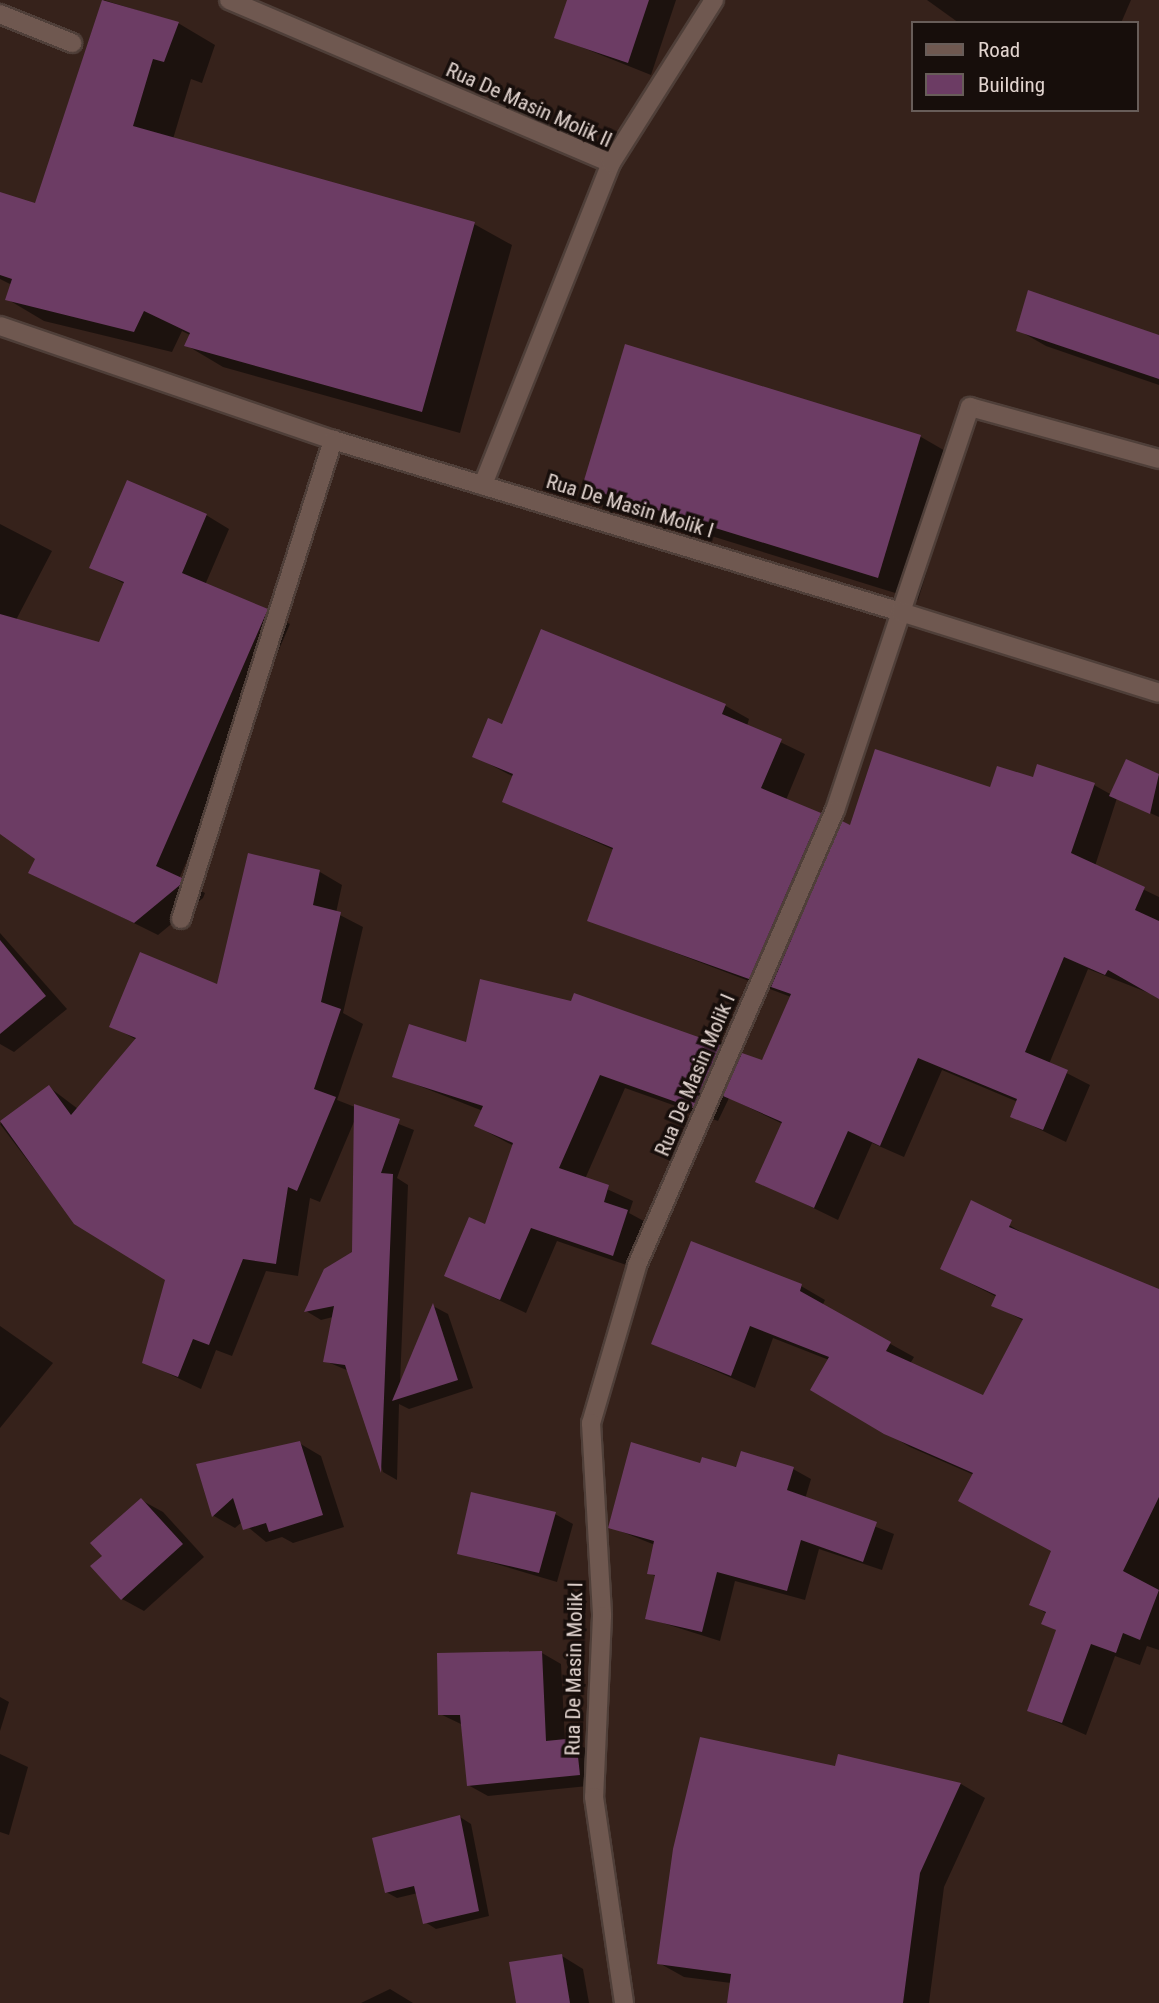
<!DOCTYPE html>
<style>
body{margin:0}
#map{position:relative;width:1159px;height:2003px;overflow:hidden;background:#36221b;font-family:"Roboto Condensed",sans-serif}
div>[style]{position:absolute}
.shadow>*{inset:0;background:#0007}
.building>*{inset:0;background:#6c3c64}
.roads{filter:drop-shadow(2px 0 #4f3f39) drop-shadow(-2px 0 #4f3f39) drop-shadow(0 2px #4f3f39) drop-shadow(0 -2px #4f3f39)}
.minor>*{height:18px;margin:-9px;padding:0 9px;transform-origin:9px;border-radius:9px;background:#6f5850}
span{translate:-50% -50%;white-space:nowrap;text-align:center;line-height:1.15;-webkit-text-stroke:7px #170e0b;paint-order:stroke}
.street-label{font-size:21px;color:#e1d3ce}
.legend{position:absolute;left:911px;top:21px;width:228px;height:91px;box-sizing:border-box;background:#170e0b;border:2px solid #685d59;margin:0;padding:9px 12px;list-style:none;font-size:21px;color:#e1d3ce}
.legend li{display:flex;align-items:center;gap:14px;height:35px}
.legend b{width:35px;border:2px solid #685d59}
</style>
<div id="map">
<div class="shadow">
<div style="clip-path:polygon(104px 0,178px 23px,215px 45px,202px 83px,191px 79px,173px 139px,474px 224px,512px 245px,460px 433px,223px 367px,186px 345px,190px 335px,182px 331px,172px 352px,44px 321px,7px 299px,12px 285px,0 279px,0 210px,36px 205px)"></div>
<div style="clip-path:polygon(568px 0,676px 0,651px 75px,556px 37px)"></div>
<div style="clip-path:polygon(927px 0,1131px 0,1121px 23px,959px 23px)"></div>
<div style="clip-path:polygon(1018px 330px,1159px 337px,1159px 385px,1046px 346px)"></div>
<div style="clip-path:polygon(626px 347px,921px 437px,961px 460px,918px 600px,624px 509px,584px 486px)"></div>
<div style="clip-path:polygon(206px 515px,229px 529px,205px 585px,290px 624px,179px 879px,205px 893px,203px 898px,158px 935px,31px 872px,37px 859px,0 832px,0 524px,52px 551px,16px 620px,100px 644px,125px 584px,91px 567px)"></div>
<div style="clip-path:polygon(542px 631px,726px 706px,749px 719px,747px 726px,805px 754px,786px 800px,842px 827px,1034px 780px,1094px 785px,1112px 795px,1126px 761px,1159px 776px,1159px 817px,1117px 798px,1095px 866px,1159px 897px,1159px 997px,1088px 969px,1049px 1064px,1090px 1085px,1066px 1142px,1012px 1116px,1018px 1102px,942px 1070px,904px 1157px,872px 1143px,838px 1220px,758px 1181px,783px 1124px,729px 1098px,718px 1121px,625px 1088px,585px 1179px,633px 1201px,629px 1213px,653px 1226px,638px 1269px,557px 1241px,526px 1313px,446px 1275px,486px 1226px,514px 1146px,476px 1126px,483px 1111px,394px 1076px,467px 1044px,720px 1047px,763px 1062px,791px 997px,589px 920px,614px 850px,504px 801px,514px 777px,474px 756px,503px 726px)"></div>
<div style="clip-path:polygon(249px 855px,320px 872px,342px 885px,336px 913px,363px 927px,343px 1013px,363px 1024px,337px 1100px,414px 1130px,397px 1178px,408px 1185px,400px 1384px,433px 1306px,448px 1314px,473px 1388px,409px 1409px,399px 1404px,397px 1480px,383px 1472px,349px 1371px,325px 1361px,333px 1317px,321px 1320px,306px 1311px,353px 1253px,356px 1117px,320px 1202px,310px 1198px,298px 1276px,266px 1271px,232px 1356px,216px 1350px,201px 1389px,144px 1362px,167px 1279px,75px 1223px,0 1124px,49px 1087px,78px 1109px,137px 1040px,111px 1026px,218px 986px)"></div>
<div style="clip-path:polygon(0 933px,67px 1009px,14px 1052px,0 1044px)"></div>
<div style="clip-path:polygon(972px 1203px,1033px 1239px,1159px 1291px,1159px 1650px,1147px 1646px,1140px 1665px,1115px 1656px,1086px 1735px,1029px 1710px,1058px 1631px,1044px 1623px,1047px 1614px,1032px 1604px,1053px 1551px,974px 1475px,910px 1447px,812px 1389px,829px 1360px,773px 1338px,755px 1388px,653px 1344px,692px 1243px,801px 1286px,825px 1300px,822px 1306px,914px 1357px,910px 1364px,984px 1397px,1024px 1321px,994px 1305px,997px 1297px,942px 1269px)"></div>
<div style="clip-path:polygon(0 1326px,53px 1363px,0 1428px)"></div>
<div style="clip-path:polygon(299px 1443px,321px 1456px,344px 1527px,293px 1543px,282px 1537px,266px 1542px,242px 1522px,235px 1528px,214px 1516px,198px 1465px)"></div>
<div style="clip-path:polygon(701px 1465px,793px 1469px,811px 1479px,805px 1499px,894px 1534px,882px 1570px,819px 1549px,805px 1600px,735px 1581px,720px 1641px,647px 1618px,657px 1577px,649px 1573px,655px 1545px,610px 1527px)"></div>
<div style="clip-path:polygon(141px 1500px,163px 1512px,204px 1557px,144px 1611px,122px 1599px,104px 1556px)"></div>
<div style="clip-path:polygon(555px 1514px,573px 1524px,557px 1582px,459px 1553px)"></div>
<div style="clip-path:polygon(542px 1653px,561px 1664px,565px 1741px,595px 1751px,598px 1785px,488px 1796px,468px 1785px,463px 1725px,440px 1714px)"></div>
<div style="clip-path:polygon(0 1697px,9px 1702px,0 1731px)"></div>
<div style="clip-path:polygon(0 1754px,28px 1767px,9px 1835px,0 1832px)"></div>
<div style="clip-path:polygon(839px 1756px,961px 1784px,985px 1798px,944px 1887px,929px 2003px,750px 2003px,731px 1983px,684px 1977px,659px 1963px,837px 1768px)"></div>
<div style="clip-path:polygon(460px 1817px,471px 1824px,489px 1916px,436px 1929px,425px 1922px,418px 1893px,397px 1898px,386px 1892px)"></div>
<div style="clip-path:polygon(562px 1956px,583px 1969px,589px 2003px,517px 2003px)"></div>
<div style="clip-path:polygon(390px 1989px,413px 2003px,361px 2003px)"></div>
</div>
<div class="building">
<div style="clip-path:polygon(102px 0,179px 22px,164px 62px,153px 59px,133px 126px,475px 222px,422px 412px,184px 346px,190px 333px,144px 311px,134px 332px,5px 300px,12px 279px,0 275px,0 192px,35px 203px)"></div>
<div style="clip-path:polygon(567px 0,649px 0,628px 63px,554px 38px)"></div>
<div style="clip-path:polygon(1028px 290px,1159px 335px,1159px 379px,1016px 331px)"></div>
<div style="clip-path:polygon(625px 344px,921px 435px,878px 578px,582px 487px)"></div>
<div style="clip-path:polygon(127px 480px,207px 514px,182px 573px,268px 609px,156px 866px,182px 878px,180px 885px,134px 923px,28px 873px,35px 859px,0 834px,0 614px,99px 642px,124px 582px,89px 568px)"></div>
<div style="clip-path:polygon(541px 629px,726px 704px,722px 714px,782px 739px,761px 788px,821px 813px,749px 979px,587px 921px,613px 848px,502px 802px,513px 774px,472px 757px,488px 718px,502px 724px)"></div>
<div style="clip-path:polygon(875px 749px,990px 787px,997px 766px,1033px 777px,1037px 764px,1095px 783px,1071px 853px,1145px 887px,1135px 910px,1159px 921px,1159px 999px,1108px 970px,1105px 975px,1064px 957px,1025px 1052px,1068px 1070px,1043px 1130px,1010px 1117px,1017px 1099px,918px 1058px,880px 1146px,848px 1131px,814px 1208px,755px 1182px,782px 1122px,723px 1096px,742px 1053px,762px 1060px,791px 994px,771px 987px,842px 821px,850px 825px)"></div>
<div style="clip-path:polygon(1126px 759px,1159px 774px,1150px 814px,1109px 796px)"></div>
<div style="clip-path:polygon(248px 853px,320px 870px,313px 905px,341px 912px,321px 1002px,341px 1009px,314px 1089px,336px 1097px,297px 1191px,288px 1187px,276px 1264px,243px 1259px,209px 1345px,193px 1339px,178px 1377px,142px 1363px,165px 1280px,74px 1224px,0 1121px,49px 1085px,71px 1115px,136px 1038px,109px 1027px,140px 952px,217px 984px)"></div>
<div style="clip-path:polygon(0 940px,46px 996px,0 1034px)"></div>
<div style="clip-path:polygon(480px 979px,571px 1001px,574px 993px,721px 1045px,693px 1108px,600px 1075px,559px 1168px,609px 1185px,604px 1202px,628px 1210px,613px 1256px,531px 1228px,500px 1300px,444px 1276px,469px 1217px,485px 1224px,513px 1143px,474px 1126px,483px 1106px,392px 1077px,409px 1024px,466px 1042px)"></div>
<div style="clip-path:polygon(354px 1104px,400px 1119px,381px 1173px,393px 1174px,381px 1473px,345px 1365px,323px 1362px,334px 1306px,304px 1312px,324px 1269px,352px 1252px)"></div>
<div style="clip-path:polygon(971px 1200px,1012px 1220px,1009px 1227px,1159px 1289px,1159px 1497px,1123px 1571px,1159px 1590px,1140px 1640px,1123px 1633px,1116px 1653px,1091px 1644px,1062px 1723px,1027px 1711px,1056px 1630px,1041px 1624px,1046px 1612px,1029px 1605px,1051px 1551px,958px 1501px,973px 1473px,884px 1434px,810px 1390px,829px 1357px,750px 1326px,731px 1376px,651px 1344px,691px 1241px,802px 1284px,800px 1291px,891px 1342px,886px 1351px,983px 1395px,1023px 1319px,991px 1306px,996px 1295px,940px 1269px)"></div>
<div style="clip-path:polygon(433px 1303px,458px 1380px,392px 1401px)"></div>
<div style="clip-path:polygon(300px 1441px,323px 1515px,269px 1532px,266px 1523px,243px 1530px,233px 1498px,212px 1517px,196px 1464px)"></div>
<div style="clip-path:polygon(631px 1442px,700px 1463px,702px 1457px,736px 1467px,741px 1451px,794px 1467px,787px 1490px,877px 1522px,863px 1562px,801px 1540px,787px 1591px,717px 1572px,702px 1632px,645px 1619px,655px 1575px,647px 1574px,654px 1541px,608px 1528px)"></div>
<div style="clip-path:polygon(471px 1492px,556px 1512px,539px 1573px,457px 1554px)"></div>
<div style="clip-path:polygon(141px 1498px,183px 1544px,121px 1600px,90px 1566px,102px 1556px,90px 1543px)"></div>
<div style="clip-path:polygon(542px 1651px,546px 1741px,576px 1738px,580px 1775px,467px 1786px,460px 1715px,438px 1715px,437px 1653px)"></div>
<div style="clip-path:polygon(700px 1737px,835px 1766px,838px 1754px,961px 1783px,920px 1873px,903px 2003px,727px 2003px,731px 1974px,657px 1964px,673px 1849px)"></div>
<div style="clip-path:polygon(460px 1815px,479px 1911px,423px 1924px,414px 1886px,385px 1893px,372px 1838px)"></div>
<div style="clip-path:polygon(562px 1954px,570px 2003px,516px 2003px,509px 1962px)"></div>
</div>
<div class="roads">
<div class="minor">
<div style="left:229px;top:0;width:415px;rotate:23.1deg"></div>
<div style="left:611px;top:163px;width:347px;rotate:111.7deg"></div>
<div style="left:0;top:14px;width:78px;rotate:21.9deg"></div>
<div style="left:611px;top:163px;width:193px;rotate:-57.7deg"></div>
<div style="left:0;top:326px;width:352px;rotate:18.9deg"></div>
<div style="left:333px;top:440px;width:593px;rotate:16.85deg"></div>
<div style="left:901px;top:612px;width:209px;rotate:108.4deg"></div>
<div style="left:835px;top:810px;width:497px;rotate:113.5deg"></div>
<div style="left:637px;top:1266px;width:164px;rotate:106.3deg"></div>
<div style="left:591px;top:1423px;width:193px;rotate:86.7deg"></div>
<div style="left:602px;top:1616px;width:181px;rotate:92.5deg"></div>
<div style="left:594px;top:1797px;width:208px;rotate:81.7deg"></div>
<div style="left:1159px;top:459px;width:196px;rotate:-164.6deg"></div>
<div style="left:970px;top:407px;width:216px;rotate:108.6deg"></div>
<div style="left:901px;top:612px;width:270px;rotate:17.4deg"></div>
<div style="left:181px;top:919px;width:503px;rotate:-72.39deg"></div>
</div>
</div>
<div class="street-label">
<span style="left:529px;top:105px;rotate:24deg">Rua De Masin Molik II</span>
<span style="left:630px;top:506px;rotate:17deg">Rua De Masin Molik I</span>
<span style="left:695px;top:1075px;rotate:-67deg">Rua De Masin Molik I</span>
<span style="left:574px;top:1669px;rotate:-89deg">Rua De Masin Molik I</span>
</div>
<ul class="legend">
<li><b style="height:9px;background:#6f5850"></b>Road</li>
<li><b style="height:19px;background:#6c3c64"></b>Building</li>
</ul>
</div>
